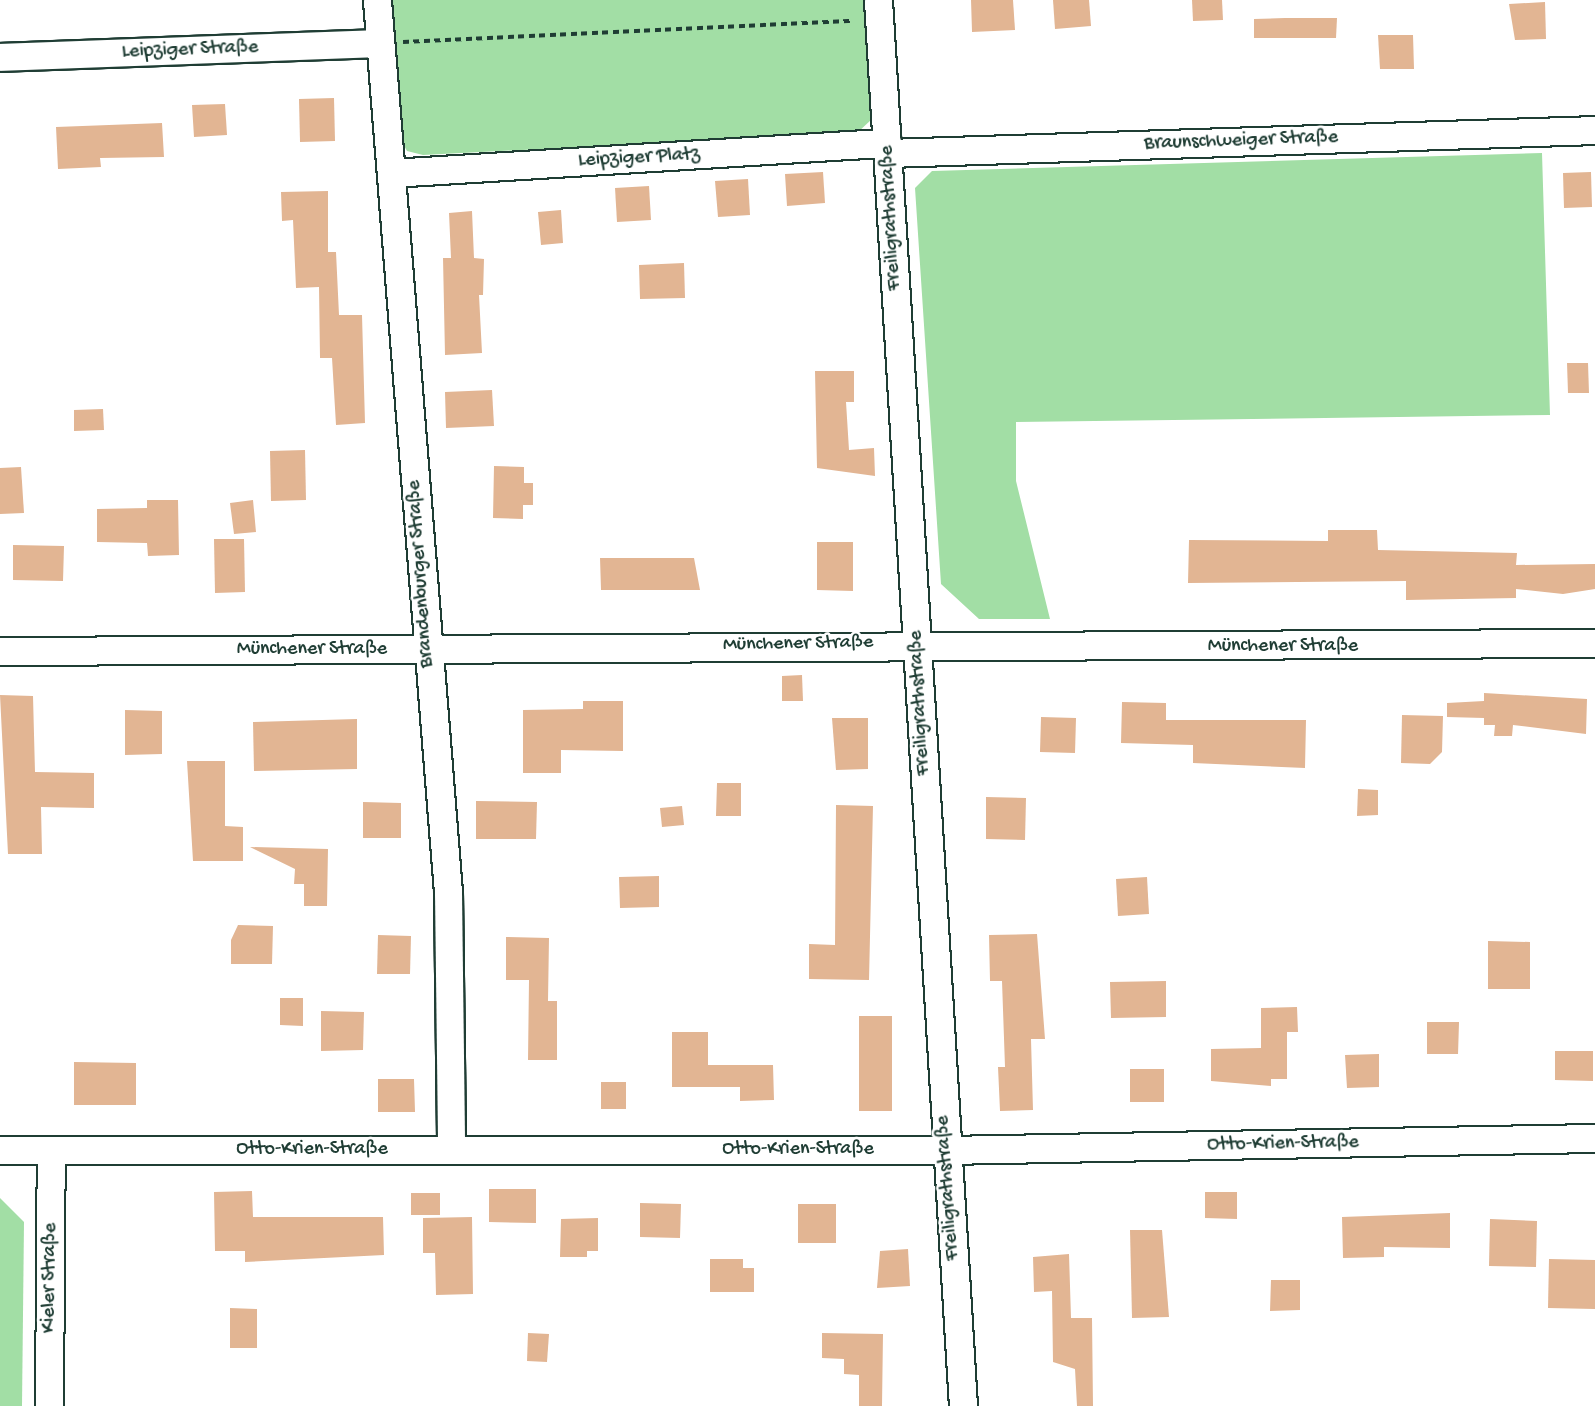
<!DOCTYPE html>
<meta charset="utf-8">
<style>
body{margin:0}
#map{position:relative;width:1595px;height:1406px;overflow:hidden;background:#fff;font-family:"Gochi Hand",sans-serif}
div>[style]{position:absolute}
.green>*{inset:0;background:#a2dea5}
.building>*{inset:0;background:#e2b593}
.path>*{height:4px;margin-top:-2px;transform-origin:0;background:repeating-linear-gradient(90deg,#1f3d34 0 6px,transparent 0 10.5px)}
.roads{filter:drop-shadow(2px 0 #1f3d34) drop-shadow(-2px 0 #1f3d34) drop-shadow(0 2px #1f3d34) drop-shadow(0 -2px #1f3d34)}
.minor>*{height:27px;margin:-13.5px;padding:0 13.5px;transform-origin:13.5px;border-radius:13.5px;background:#fff}
span{translate:-50% -50%;white-space:nowrap;text-align:center;line-height:1.15;-webkit-text-stroke:5px #fff;paint-order:stroke}
.street-label{font-size:20px;color:#1f3d34}
</style>
<div id="map">
<div class="green">
<div style="clip-path:polygon(388px 0,864px 0,872px 119px,857px 133px,423px 155px,407px 151px,399px 137px)"></div>
<div style="clip-path:polygon(1542px 153px,1550px 415px,1016px 422px,1016px 481px,1050px 619px,979px 619px,941px 584px,915px 188px,932px 171px)"></div>
<div style="clip-path:polygon(0 1198px,24px 1222px,22px 1406px,0 1406px)"></div>
</div>
<div class="building">
<div style="clip-path:polygon(971px 0,1013px 0,1015px 30px,972px 32px)"></div>
<div style="clip-path:polygon(1053px 0,1089px 0,1091px 26px,1055px 29px)"></div>
<div style="clip-path:polygon(1192px 0,1222px 0,1223px 20px,1193px 21px)"></div>
<div style="clip-path:polygon(1545px 2px,1546px 39px,1515px 40px,1509px 4px)"></div>
<div style="clip-path:polygon(1285px 18px,1337px 18px,1336px 38px,1254px 38px,1254px 19px)"></div>
<div style="clip-path:polygon(1378px 35px,1413px 35px,1414px 69px,1380px 69px)"></div>
<div style="clip-path:polygon(334px 98px,335px 141px,300px 142px,299px 99px)"></div>
<div style="clip-path:polygon(225px 104px,227px 135px,194px 137px,192px 105px)"></div>
<div style="clip-path:polygon(162px 123px,164px 157px,100px 158px,101px 167px,58px 169px,56px 127px)"></div>
<div style="clip-path:polygon(823px 172px,825px 203px,787px 206px,785px 174px)"></div>
<div style="clip-path:polygon(1591px 172px,1592px 207px,1564px 208px,1563px 173px)"></div>
<div style="clip-path:polygon(748px 179px,750px 215px,718px 217px,715px 181px)"></div>
<div style="clip-path:polygon(649px 186px,651px 220px,617px 222px,615px 188px)"></div>
<div style="clip-path:polygon(328px 191px,328px 252px,336px 252px,339px 315px,362px 315px,365px 423px,336px 425px,332px 358px,320px 358px,319px 287px,296px 288px,293px 220px,282px 221px,281px 192px)"></div>
<div style="clip-path:polygon(561px 210px,563px 243px,541px 245px,538px 212px)"></div>
<div style="clip-path:polygon(472px 211px,474px 258px,484px 259px,483px 295px,479px 295px,482px 353px,445px 355px,443px 258px,451px 258px,449px 213px)"></div>
<div style="clip-path:polygon(684px 263px,685px 298px,640px 299px,639px 265px)"></div>
<div style="clip-path:polygon(1567px 363px,1588px 363px,1589px 393px,1568px 393px)"></div>
<div style="clip-path:polygon(815px 371px,854px 371px,854px 402px,846px 402px,849px 450px,874px 448px,875px 476px,817px 468px)"></div>
<div style="clip-path:polygon(492px 390px,494px 426px,446px 428px,445px 392px)"></div>
<div style="clip-path:polygon(103px 409px,104px 430px,74px 431px,74px 410px)"></div>
<div style="clip-path:polygon(305px 450px,306px 500px,271px 501px,270px 451px)"></div>
<div style="clip-path:polygon(494px 466px,524px 467px,524px 483px,533px 483px,533px 505px,523px 505px,523px 519px,493px 518px)"></div>
<div style="clip-path:polygon(21px 467px,24px 513px,0 514px,0 468px)"></div>
<div style="clip-path:polygon(147px 500px,178px 500px,179px 555px,148px 556px,147px 543px,97px 542px,97px 509px,147px 508px)"></div>
<div style="clip-path:polygon(253px 500px,256px 532px,234px 534px,230px 503px)"></div>
<div style="clip-path:polygon(1328px 530px,1377px 530px,1378px 550px,1517px 553px,1516px 565px,1595px 564px,1595px 589px,1563px 594px,1516px 589px,1516px 598px,1406px 600px,1406px 581px,1188px 583px,1189px 540px,1328px 541px)"></div>
<div style="clip-path:polygon(214px 539px,244px 539px,245px 592px,215px 593px)"></div>
<div style="clip-path:polygon(817px 542px,853px 542px,853px 591px,817px 590px)"></div>
<div style="clip-path:polygon(13px 545px,64px 546px,63px 581px,13px 580px)"></div>
<div style="clip-path:polygon(600px 558px,694px 558px,700px 590px,601px 590px)"></div>
<div style="clip-path:polygon(802px 675px,803px 701px,782px 701px,782px 676px)"></div>
<div style="clip-path:polygon(1484px 693px,1587px 699px,1586px 734px,1513px 725px,1512px 736px,1494px 736px,1495px 725px,1484px 725px,1484px 718px,1447px 717px,1447px 703px,1484px 701px)"></div>
<div style="clip-path:polygon(0 695px,33px 696px,35px 772px,94px 773px,94px 808px,41px 807px,42px 854px,8px 854px)"></div>
<div style="clip-path:polygon(583px 701px,623px 701px,623px 751px,561px 750px,561px 773px,523px 773px,523px 710px,583px 709px)"></div>
<div style="clip-path:polygon(1122px 702px,1166px 703px,1166px 720px,1306px 720px,1305px 768px,1193px 763px,1193px 745px,1121px 743px)"></div>
<div style="clip-path:polygon(125px 710px,162px 711px,162px 754px,125px 755px)"></div>
<div style="clip-path:polygon(1402px 715px,1443px 716px,1442px 752px,1430px 764px,1401px 763px)"></div>
<div style="clip-path:polygon(1041px 717px,1076px 718px,1075px 753px,1040px 752px)"></div>
<div style="clip-path:polygon(832px 718px,868px 718px,868px 769px,836px 770px)"></div>
<div style="clip-path:polygon(357px 719px,357px 769px,254px 771px,253px 722px)"></div>
<div style="clip-path:polygon(187px 761px,225px 761px,225px 826px,243px 827px,243px 861px,193px 861px)"></div>
<div style="clip-path:polygon(717px 783px,741px 783px,741px 816px,716px 816px)"></div>
<div style="clip-path:polygon(1358px 789px,1378px 790px,1378px 815px,1357px 816px)"></div>
<div style="clip-path:polygon(986px 797px,1026px 798px,1025px 840px,986px 839px)"></div>
<div style="clip-path:polygon(476px 801px,537px 802px,536px 839px,476px 839px)"></div>
<div style="clip-path:polygon(363px 802px,401px 803px,401px 838px,363px 838px)"></div>
<div style="clip-path:polygon(836px 805px,873px 806px,869px 980px,809px 979px,809px 944px,835px 945px)"></div>
<div style="clip-path:polygon(682px 806px,684px 825px,662px 827px,660px 808px)"></div>
<div style="clip-path:polygon(250px 847px,328px 849px,327px 906px,304px 906px,304px 884px,294px 884px,295px 869px)"></div>
<div style="clip-path:polygon(659px 876px,659px 907px,620px 908px,619px 877px)"></div>
<div style="clip-path:polygon(1147px 877px,1149px 914px,1118px 916px,1116px 879px)"></div>
<div style="clip-path:polygon(238px 925px,273px 926px,272px 964px,231px 964px,231px 940px)"></div>
<div style="clip-path:polygon(1037px 934px,1045px 1039px,1031px 1039px,1033px 1110px,1000px 1111px,998px 1067px,1005px 1067px,1002px 981px,990px 981px,989px 935px)"></div>
<div style="clip-path:polygon(378px 935px,411px 936px,410px 974px,377px 974px)"></div>
<div style="clip-path:polygon(506px 937px,549px 938px,548px 1001px,557px 1001px,557px 1060px,528px 1060px,529px 980px,506px 980px)"></div>
<div style="clip-path:polygon(1488px 941px,1530px 942px,1530px 989px,1488px 989px)"></div>
<div style="clip-path:polygon(1166px 981px,1166px 1017px,1111px 1018px,1110px 982px)"></div>
<div style="clip-path:polygon(280px 998px,303px 998px,303px 1026px,280px 1025px)"></div>
<div style="clip-path:polygon(1297px 1007px,1298px 1032px,1287px 1032px,1287px 1079px,1271px 1079px,1271px 1086px,1211px 1081px,1211px 1049px,1261px 1048px,1261px 1008px)"></div>
<div style="clip-path:polygon(321px 1011px,364px 1012px,363px 1050px,321px 1051px)"></div>
<div style="clip-path:polygon(859px 1016px,892px 1016px,892px 1111px,859px 1111px)"></div>
<div style="clip-path:polygon(1427px 1022px,1459px 1022px,1458px 1054px,1427px 1054px)"></div>
<div style="clip-path:polygon(672px 1032px,708px 1032px,708px 1065px,773px 1065px,774px 1100px,740px 1101px,740px 1087px,672px 1087px)"></div>
<div style="clip-path:polygon(1555px 1051px,1593px 1051px,1593px 1081px,1555px 1080px)"></div>
<div style="clip-path:polygon(1379px 1054px,1379px 1087px,1347px 1088px,1345px 1055px)"></div>
<div style="clip-path:polygon(74px 1062px,136px 1063px,136px 1105px,74px 1105px)"></div>
<div style="clip-path:polygon(1130px 1069px,1164px 1069px,1164px 1102px,1130px 1102px)"></div>
<div style="clip-path:polygon(378px 1079px,414px 1079px,415px 1112px,378px 1112px)"></div>
<div style="clip-path:polygon(601px 1082px,626px 1082px,626px 1109px,601px 1109px)"></div>
<div style="clip-path:polygon(489px 1189px,536px 1189px,536px 1223px,489px 1222px)"></div>
<div style="clip-path:polygon(252px 1191px,253px 1217px,383px 1217px,384px 1255px,245px 1262px,245px 1251px,215px 1251px,214px 1192px)"></div>
<div style="clip-path:polygon(1205px 1192px,1237px 1192px,1237px 1219px,1205px 1218px)"></div>
<div style="clip-path:polygon(411px 1193px,440px 1193px,440px 1215px,411px 1215px)"></div>
<div style="clip-path:polygon(640px 1203px,681px 1204px,680px 1238px,640px 1237px)"></div>
<div style="clip-path:polygon(798px 1204px,836px 1204px,836px 1243px,798px 1243px)"></div>
<div style="clip-path:polygon(1450px 1213px,1450px 1248px,1384px 1247px,1384px 1257px,1343px 1258px,1342px 1217px)"></div>
<div style="clip-path:polygon(472px 1217px,473px 1294px,436px 1295px,435px 1253px,423px 1253px,423px 1218px)"></div>
<div style="clip-path:polygon(598px 1218px,598px 1251px,587px 1251px,587px 1257px,560px 1257px,561px 1219px)"></div>
<div style="clip-path:polygon(1490px 1219px,1537px 1221px,1536px 1267px,1489px 1266px)"></div>
<div style="clip-path:polygon(1130px 1230px,1162px 1230px,1169px 1317px,1132px 1318px)"></div>
<div style="clip-path:polygon(908px 1249px,910px 1286px,877px 1288px,880px 1251px)"></div>
<div style="clip-path:polygon(1069px 1254px,1071px 1318px,1092px 1318px,1093px 1406px,1077px 1406px,1075px 1369px,1053px 1362px,1052px 1291px,1034px 1292px,1033px 1257px)"></div>
<div style="clip-path:polygon(710px 1259px,743px 1259px,743px 1268px,754px 1268px,754px 1292px,710px 1292px)"></div>
<div style="clip-path:polygon(1549px 1259px,1595px 1260px,1595px 1309px,1548px 1308px)"></div>
<div style="clip-path:polygon(1271px 1280px,1300px 1280px,1300px 1310px,1270px 1311px)"></div>
<div style="clip-path:polygon(230px 1308px,257px 1309px,257px 1348px,230px 1348px)"></div>
<div style="clip-path:polygon(528px 1333px,549px 1334px,547px 1362px,527px 1361px)"></div>
<div style="clip-path:polygon(822px 1333px,883px 1334px,882px 1406px,859px 1406px,859px 1375px,844px 1374px,844px 1359px,822px 1358px)"></div>
</div>
<div class="path">
<div style="left:403px;top:42px;width:451px;rotate:-2.7deg"></div>
</div>
<div class="roads">
<div class="minor">
<div style="left:377px;top:0;width:895px;rotate:85.45deg"></div>
<div style="left:448px;top:892px;width:256px;rotate:89.3deg"></div>
<div style="left:878px;top:0;width:1409px;rotate:86.54deg"></div>
<div style="left:0;top:57px;width:380px;rotate:-2.1deg"></div>
<div style="left:888px;top:153px;width:707px;rotate:-1.86deg"></div>
<div style="left:391px;top:173px;width:497px;rotate:-3.5deg"></div>
<div style="left:0;top:651px;width:1595px;rotate:-0.29deg"></div>
<div style="left:0;top:1150px;width:945px"></div>
<div style="left:945px;top:1150px;width:650px;rotate:-1.06deg"></div>
<div style="left:49px;top:1406px;width:256px;rotate:-89.6deg"></div>
</div>
</div>
<div class="street-label">
<span style="left:190px;top:50px;rotate:-2deg">Leipziger Straße</span>
<span style="left:1241px;top:141px;rotate:-2deg">Braunschweiger Straße</span>
<span style="left:639px;top:158px;rotate:-3deg">Leipziger Platz</span>
<span style="left:891px;top:218px;rotate:-93deg">Freiligrathstraße</span>
<span style="left:421px;top:574px;rotate:-94deg">Brandenburger Straße</span>
<span style="left:798px;top:644px;rotate:-1deg">Münchener Straße</span>
<span style="left:1283px;top:646px">Münchener Straße</span>
<span style="left:312px;top:649px">Münchener Straße</span>
<span style="left:920px;top:703px;rotate:-93deg">Freiligrathstraße</span>
<span style="left:1283px;top:1144px;rotate:-1deg">Otto-Krien-Straße</span>
<span style="left:312px;top:1149px">Otto-Krien-Straße</span>
<span style="left:798px;top:1149px">Otto-Krien-Straße</span>
<span style="left:948px;top:1188px;rotate:-94deg">Freiligrathstraße</span>
<span style="left:50px;top:1278px;rotate:-89deg">Kieler Straße</span>
</div>
</div>
